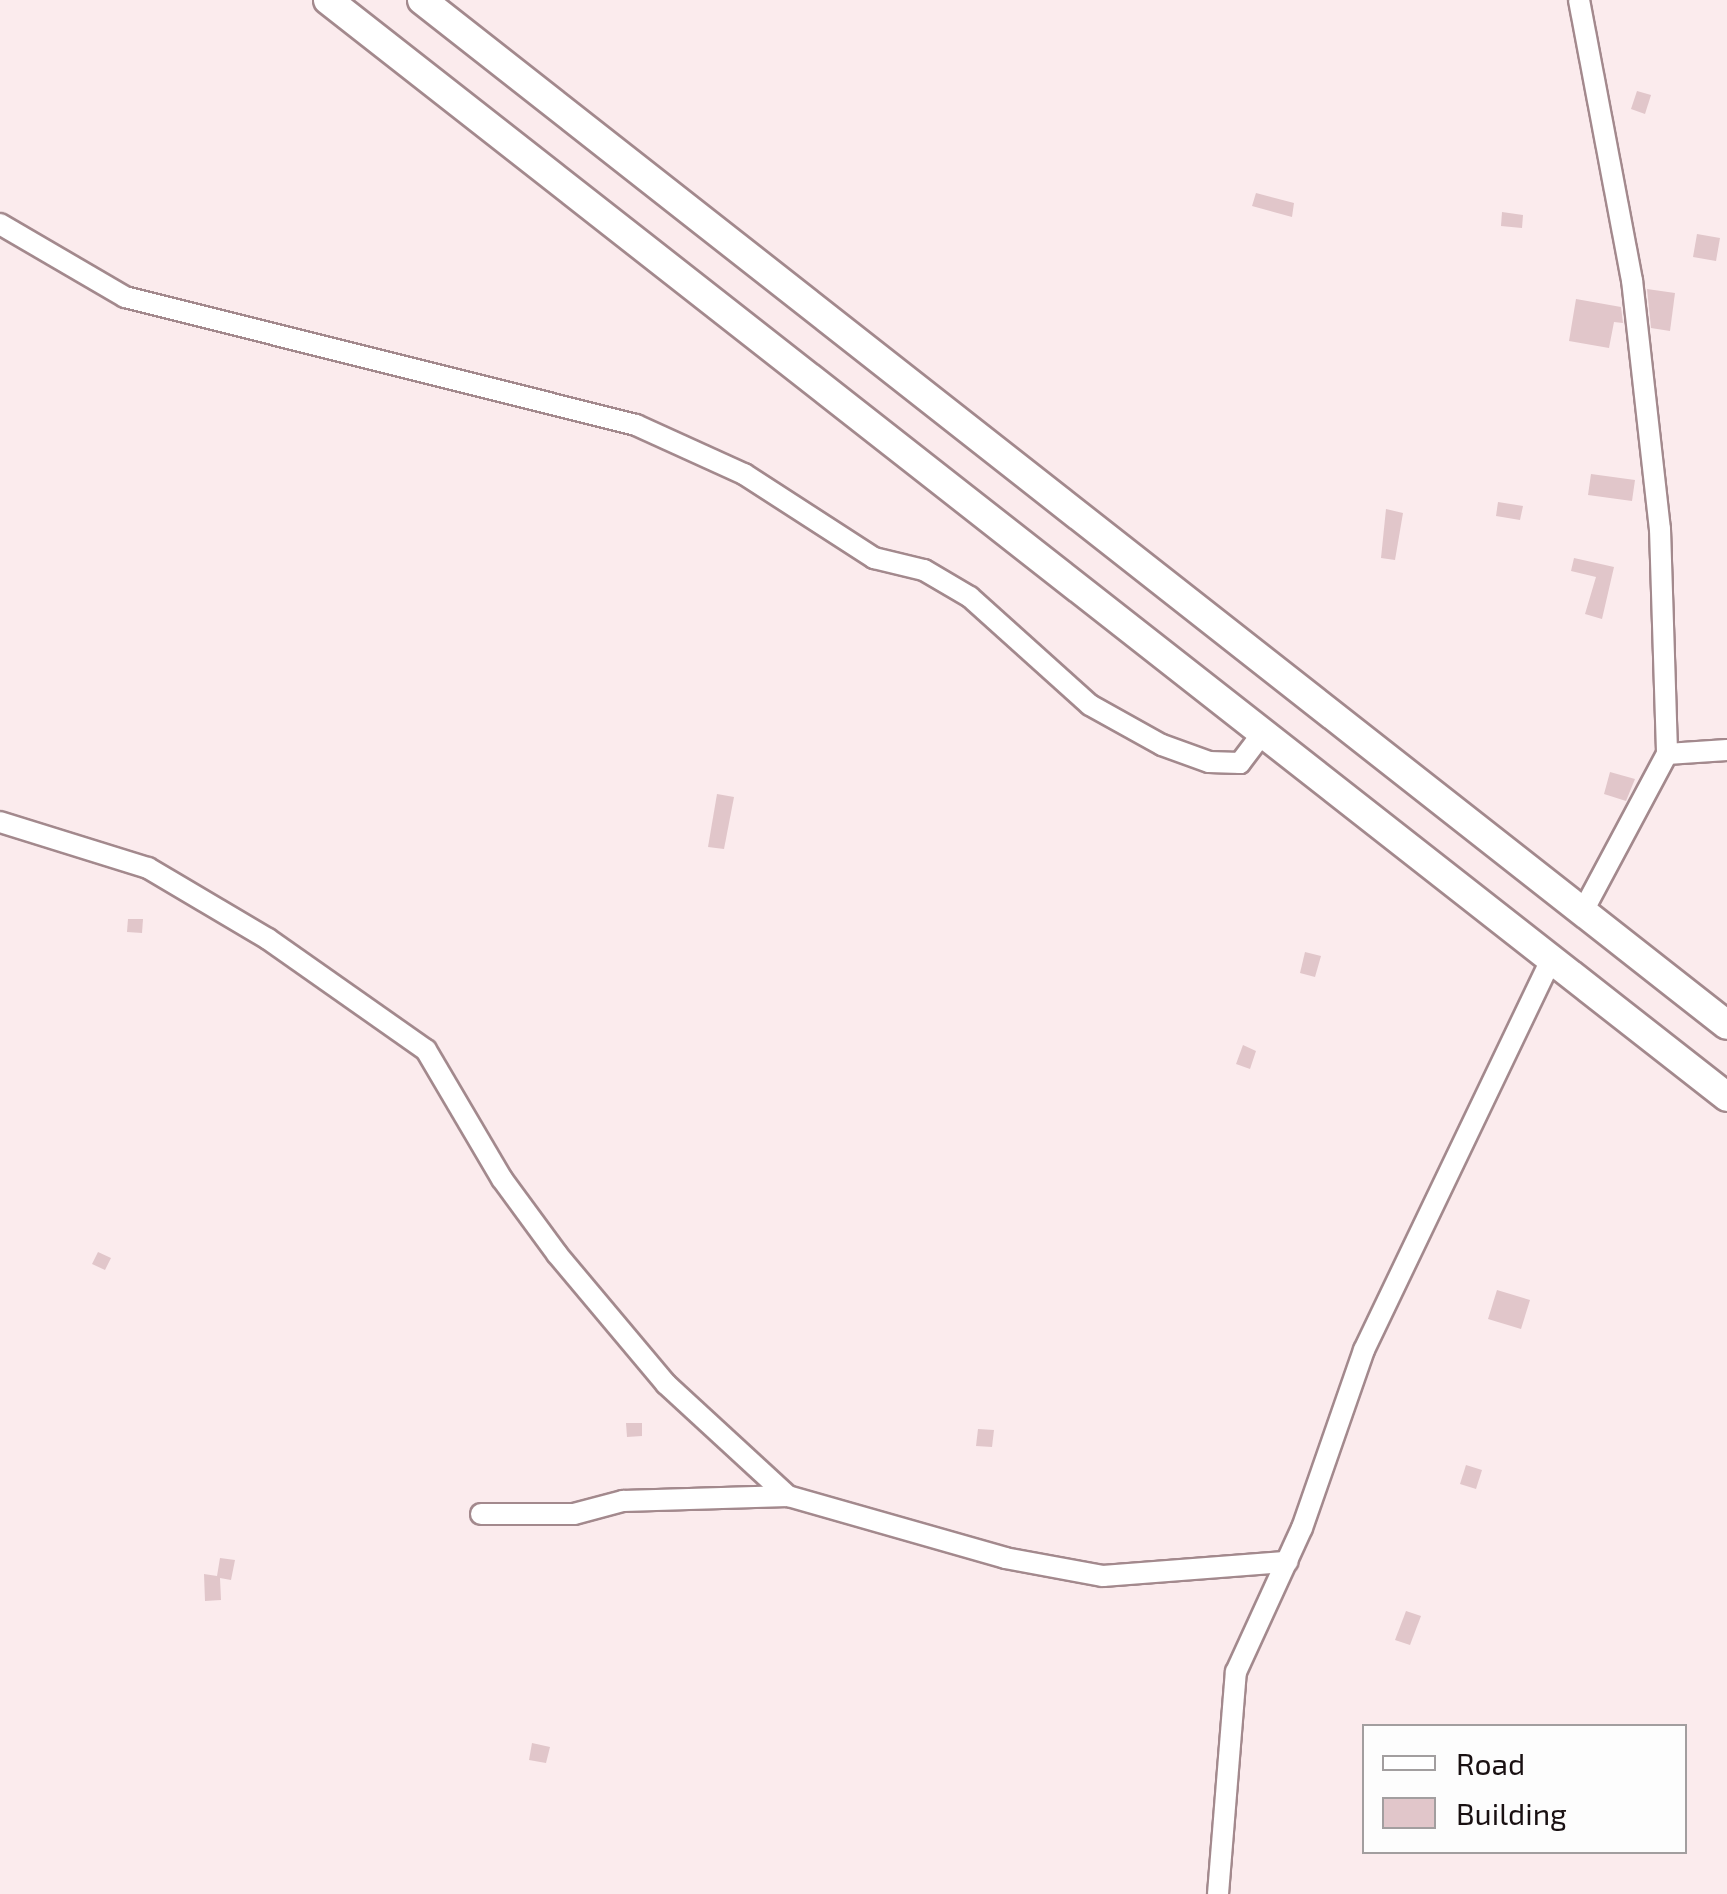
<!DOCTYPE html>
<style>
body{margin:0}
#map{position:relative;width:1727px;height:1894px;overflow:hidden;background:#fbebed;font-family:"Exo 2",sans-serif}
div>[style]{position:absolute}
.building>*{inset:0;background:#e1c6ca}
.roads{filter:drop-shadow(2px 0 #a3898d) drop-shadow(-2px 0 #a3898d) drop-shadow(0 2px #a3898d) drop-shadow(0 -2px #a3898d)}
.street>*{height:20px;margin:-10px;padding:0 10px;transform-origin:10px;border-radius:10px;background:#fff}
.secondary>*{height:28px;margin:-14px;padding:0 14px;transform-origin:14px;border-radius:14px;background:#fff}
span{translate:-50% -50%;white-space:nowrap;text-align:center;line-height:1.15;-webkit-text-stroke:9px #fdfdfd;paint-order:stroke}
.legend{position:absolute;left:1362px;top:1724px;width:325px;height:130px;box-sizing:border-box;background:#fdfdfd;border:2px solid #a29e9f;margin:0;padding:12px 18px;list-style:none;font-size:30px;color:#191012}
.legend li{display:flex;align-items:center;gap:20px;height:50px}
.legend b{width:50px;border:2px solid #a29e9f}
</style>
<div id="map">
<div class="building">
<div style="clip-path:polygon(1637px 91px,1651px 95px,1645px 114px,1631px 109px)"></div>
<div style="clip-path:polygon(1256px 193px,1294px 203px,1292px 217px,1252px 206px)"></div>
<div style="clip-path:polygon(1502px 212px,1523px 215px,1522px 228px,1501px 226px)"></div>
<div style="clip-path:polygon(1697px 234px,1720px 238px,1716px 261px,1693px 257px)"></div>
<div style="clip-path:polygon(1647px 289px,1675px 293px,1670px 331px,1651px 328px)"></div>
<div style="clip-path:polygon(1576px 299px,1621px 307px,1623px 323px,1614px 322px,1609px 348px,1569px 341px)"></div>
<div style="clip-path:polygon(1591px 474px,1635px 480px,1632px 501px,1588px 495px)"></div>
<div style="clip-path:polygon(1498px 502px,1523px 506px,1520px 520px,1496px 516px)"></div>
<div style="clip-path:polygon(1386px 509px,1403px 513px,1395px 560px,1381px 558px)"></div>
<div style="clip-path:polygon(1574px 558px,1614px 567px,1602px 619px,1585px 614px,1596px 577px,1571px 571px)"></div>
<div style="clip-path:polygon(1610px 772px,1635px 779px,1626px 801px,1604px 794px)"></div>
<div style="clip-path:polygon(717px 794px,734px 797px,724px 849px,708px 847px)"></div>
<div style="clip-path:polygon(128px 919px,143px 919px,142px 933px,127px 932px)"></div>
<div style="clip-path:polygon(1305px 952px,1321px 956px,1315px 977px,1300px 973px)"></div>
<div style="clip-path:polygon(1243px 1045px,1256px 1051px,1250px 1069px,1236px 1064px)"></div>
<div style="clip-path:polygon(98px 1252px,111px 1258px,105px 1270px,92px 1264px)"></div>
<div style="clip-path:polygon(1497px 1290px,1530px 1300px,1521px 1329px,1488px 1319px)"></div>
<div style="clip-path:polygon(626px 1423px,642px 1423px,642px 1436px,627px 1437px)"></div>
<div style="clip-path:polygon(978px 1429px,994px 1430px,992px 1447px,976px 1446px)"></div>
<div style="clip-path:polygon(1466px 1465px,1482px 1470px,1476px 1489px,1460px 1484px)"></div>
<div style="clip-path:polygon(220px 1558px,235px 1560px,231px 1580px,220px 1578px,221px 1600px,205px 1601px,204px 1574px,217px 1576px)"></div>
<div style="clip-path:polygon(1406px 1611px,1421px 1616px,1410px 1645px,1395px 1640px)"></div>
<div style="clip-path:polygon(532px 1743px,550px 1747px,546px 1763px,529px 1760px)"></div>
</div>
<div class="roads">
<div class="street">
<div style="left:1579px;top:0;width:285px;rotate:79.3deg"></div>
<div style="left:1632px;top:280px;width:251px;rotate:83.6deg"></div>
<div style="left:1660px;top:529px;width:225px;rotate:88.2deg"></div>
<div style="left:0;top:224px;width:145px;rotate:30.3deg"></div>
<div style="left:125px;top:297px;width:527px;rotate:14.06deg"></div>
<div style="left:636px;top:425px;width:119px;rotate:24.4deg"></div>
<div style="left:744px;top:474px;width:155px;rotate:32.9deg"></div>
<div style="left:874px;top:558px;width:51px;rotate:13.5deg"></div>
<div style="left:924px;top:570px;width:53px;rotate:30.4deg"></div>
<div style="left:970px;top:597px;width:161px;rotate:42deg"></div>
<div style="left:1090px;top:705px;width:82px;rotate:29.1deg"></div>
<div style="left:1162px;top:745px;width:50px;rotate:19.9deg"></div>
<div style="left:1209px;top:762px;width:31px;rotate:2deg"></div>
<div style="left:1240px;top:763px;width:38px;rotate:-53deg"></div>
<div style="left:0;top:822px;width:155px;rotate:17.3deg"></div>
<div style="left:148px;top:868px;width:139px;rotate:30.6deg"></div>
<div style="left:268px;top:939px;width:193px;rotate:35.1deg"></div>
<div style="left:426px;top:1050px;width:150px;rotate:59.5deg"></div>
<div style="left:502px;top:1179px;width:93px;rotate:53.7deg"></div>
<div style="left:557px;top:1254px;width:170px;rotate:50deg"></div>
<div style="left:666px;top:1384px;width:166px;rotate:42.6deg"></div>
<div style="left:1582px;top:913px;width:180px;rotate:-61.9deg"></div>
<div style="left:1667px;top:754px;width:60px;rotate:-3.8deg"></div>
<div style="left:481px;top:1514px;width:93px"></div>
<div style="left:574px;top:1514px;width:51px;rotate:-14.9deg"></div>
<div style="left:623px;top:1501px;width:165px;rotate:-1.7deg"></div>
<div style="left:788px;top:1496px;width:226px;rotate:15.9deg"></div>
<div style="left:1005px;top:1558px;width:100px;rotate:10.4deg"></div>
<div style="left:1103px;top:1576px;width:185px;rotate:-4.4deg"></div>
<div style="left:1218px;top:1894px;width:223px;rotate:-85.4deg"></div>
<div style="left:1236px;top:1672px;width:158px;rotate:-65.4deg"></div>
<div style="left:1302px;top:1528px;width:188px;rotate:-70.8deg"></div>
<div style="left:1364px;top:1350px;width:433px;rotate:-64.4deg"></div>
</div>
<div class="secondary">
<div style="left:328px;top:0;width:1778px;rotate:38.1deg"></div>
<div style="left:422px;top:0;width:1659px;rotate:38.15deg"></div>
</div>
</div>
<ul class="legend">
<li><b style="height:12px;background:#fff"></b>Road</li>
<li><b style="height:28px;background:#e1c6ca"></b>Building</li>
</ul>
</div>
